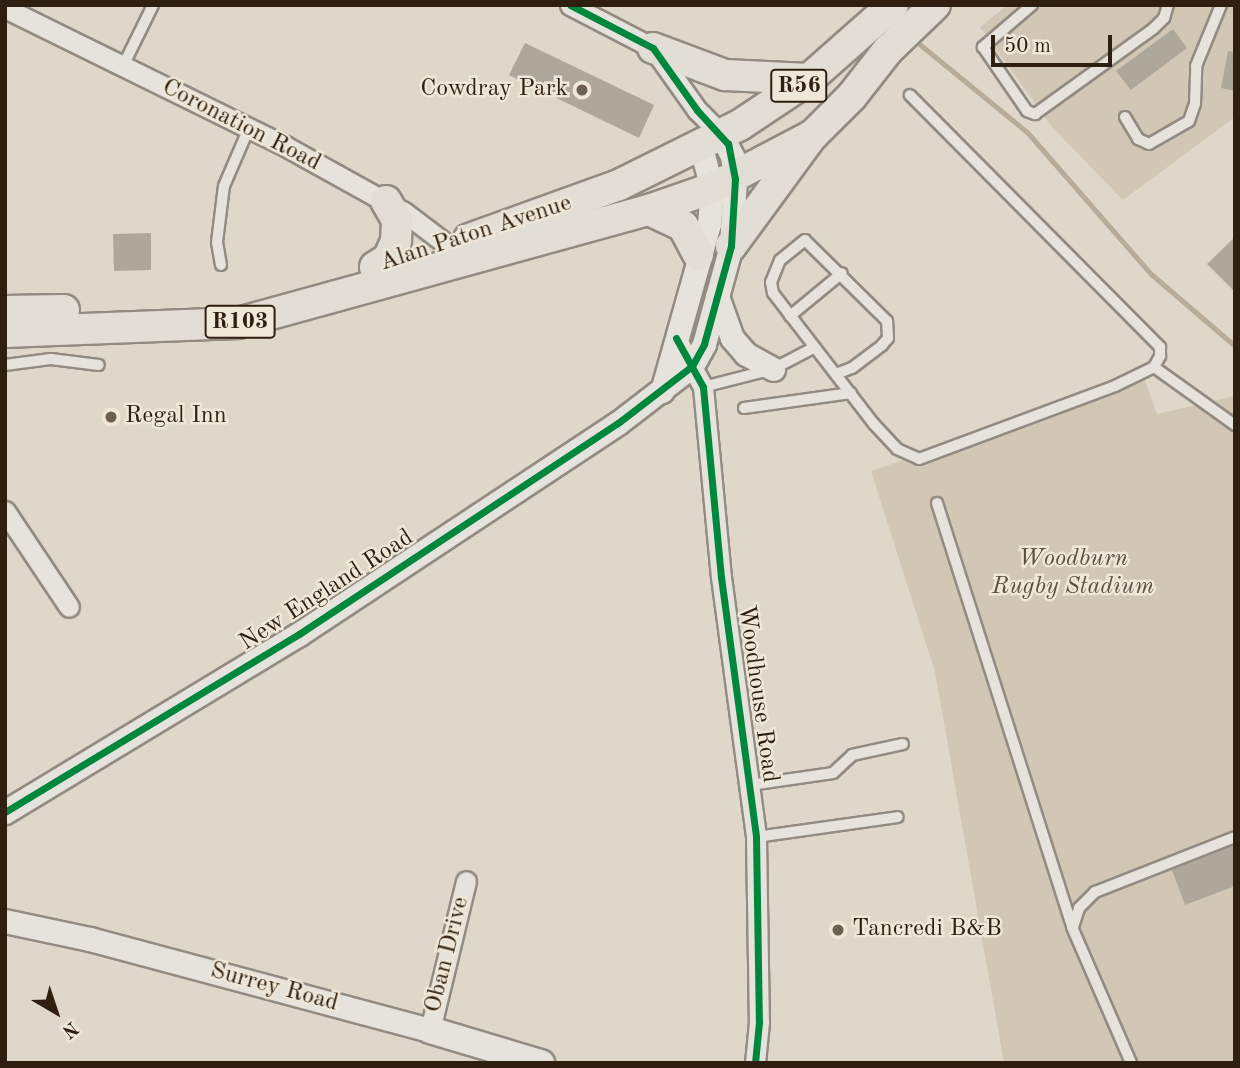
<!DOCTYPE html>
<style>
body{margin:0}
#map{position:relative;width:1240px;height:1068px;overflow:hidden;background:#dfd7c9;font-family:"Old Standard TT",serif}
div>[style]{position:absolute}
.green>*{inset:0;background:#d2c7b4}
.stream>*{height:5px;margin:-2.5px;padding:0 2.5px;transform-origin:2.5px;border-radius:2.5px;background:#b8ac99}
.building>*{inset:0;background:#ada79c}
.roads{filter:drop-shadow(2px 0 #928b82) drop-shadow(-2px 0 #928b82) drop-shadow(0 2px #928b82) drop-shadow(0 -2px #928b82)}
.service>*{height:10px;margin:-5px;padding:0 5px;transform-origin:5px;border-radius:5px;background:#e6e2dc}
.minor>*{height:19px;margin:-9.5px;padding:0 9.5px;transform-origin:9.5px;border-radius:9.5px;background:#e6e2dc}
.tertiary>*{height:23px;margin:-11.5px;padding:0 11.5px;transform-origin:11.5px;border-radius:11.5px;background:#e6e2dc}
.secondary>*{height:26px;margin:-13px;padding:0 13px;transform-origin:13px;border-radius:13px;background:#e6e2dc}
.primary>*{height:30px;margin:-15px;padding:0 15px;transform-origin:15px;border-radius:15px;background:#e2ded6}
.cycleway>*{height:7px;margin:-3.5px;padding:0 3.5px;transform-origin:3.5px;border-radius:3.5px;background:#00873e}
.dots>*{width:19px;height:19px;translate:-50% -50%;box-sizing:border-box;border:4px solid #efe7d7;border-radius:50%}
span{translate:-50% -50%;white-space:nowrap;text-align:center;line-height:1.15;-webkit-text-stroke:5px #efe7d7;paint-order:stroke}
.shield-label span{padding:2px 5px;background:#efe7d7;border:2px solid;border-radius:5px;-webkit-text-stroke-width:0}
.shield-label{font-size:23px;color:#2f1f11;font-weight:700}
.poi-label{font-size:24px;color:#2f1f11}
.right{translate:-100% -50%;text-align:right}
.left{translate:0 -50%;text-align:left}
.street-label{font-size:24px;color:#2f1f11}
.park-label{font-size:24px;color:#5d4e3d;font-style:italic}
.frame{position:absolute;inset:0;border:7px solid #2f1f11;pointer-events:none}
.north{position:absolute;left:21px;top:977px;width:70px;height:70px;-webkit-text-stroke:5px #efe7d7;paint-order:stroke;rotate:141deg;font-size:19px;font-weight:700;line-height:28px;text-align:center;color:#2f1f11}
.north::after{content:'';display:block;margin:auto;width:24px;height:32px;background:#2f1f11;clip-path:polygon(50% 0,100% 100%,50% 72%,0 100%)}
.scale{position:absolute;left:991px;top:35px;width:121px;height:32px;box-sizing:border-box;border:4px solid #2f1f11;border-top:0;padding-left:9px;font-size:21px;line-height:24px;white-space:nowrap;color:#2f1f11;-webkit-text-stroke:5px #efe7d7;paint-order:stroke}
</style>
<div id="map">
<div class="green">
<div style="clip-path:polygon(1008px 5px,1235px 5px,1235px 117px,1123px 200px,1052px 127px,980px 27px)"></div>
<div style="clip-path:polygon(1144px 378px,1157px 414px,1235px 396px,1235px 1063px,1004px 1063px,935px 672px,871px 471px)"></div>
</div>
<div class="stream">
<div style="left:912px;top:38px;width:149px;rotate:39.3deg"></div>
<div style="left:1027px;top:132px;width:189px;rotate:48.9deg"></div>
<div style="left:1151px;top:274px;width:111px;rotate:40.6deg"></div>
</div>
<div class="building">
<div style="clip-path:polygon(1173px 29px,1187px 48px,1131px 90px,1116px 71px)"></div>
<div style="clip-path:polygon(525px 43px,654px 105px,639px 138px,509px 75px)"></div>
<div style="clip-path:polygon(1228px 51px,1235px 52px,1235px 91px,1221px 88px)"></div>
<div style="clip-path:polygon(151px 233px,151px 270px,114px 271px,113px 234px)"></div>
<div style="clip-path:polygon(1235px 237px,1235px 292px,1207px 264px)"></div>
<div style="clip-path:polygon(1235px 845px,1235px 886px,1185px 905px,1172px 870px)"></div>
</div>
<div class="roads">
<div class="service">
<div style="left:1032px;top:5px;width:65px;rotate:139.4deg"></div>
<div style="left:983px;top:47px;width:78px;rotate:55.5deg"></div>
<div style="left:1027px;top:111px;width:9px;rotate:21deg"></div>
<div style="left:1035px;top:114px;width:145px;rotate:-35.8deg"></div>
<div style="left:1153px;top:29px;width:16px;rotate:-45deg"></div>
<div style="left:1164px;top:18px;width:14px;rotate:-73deg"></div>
<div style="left:123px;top:66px;width:68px;rotate:-63.8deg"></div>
<div style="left:1125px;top:117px;width:26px;rotate:59deg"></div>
<div style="left:1138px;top:139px;width:12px;rotate:24deg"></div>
<div style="left:1149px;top:144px;width:46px;rotate:-29.9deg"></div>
<div style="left:1189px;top:121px;width:18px;rotate:-71deg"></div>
<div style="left:1195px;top:104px;width:38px;rotate:-88deg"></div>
<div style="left:1196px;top:66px;width:66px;rotate:-67.7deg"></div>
<div style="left:221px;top:265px;width:23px;rotate:-100deg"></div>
<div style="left:217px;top:242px;width:56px;rotate:-82.9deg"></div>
<div style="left:224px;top:186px;width:63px;rotate:-66.7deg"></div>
<div style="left:790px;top:316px;width:67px;rotate:-39.6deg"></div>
<div style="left:5px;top:365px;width:46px;rotate:-7.4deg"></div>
<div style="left:51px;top:359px;width:48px;rotate:7.1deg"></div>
<div style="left:1154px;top:367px;width:100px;rotate:35.6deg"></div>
<div style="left:836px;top:374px;width:17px;rotate:-21deg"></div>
<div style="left:852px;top:368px;width:38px;rotate:-37deg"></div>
<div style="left:882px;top:345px;width:9px;rotate:-49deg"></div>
<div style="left:888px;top:338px;width:17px;rotate:-93deg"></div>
<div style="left:887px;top:321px;width:115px;rotate:-135.4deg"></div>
<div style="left:805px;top:240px;width:32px;rotate:141deg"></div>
<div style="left:780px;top:260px;width:24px;rotate:112deg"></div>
<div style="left:771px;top:282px;width:11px;rotate:80deg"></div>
<div style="left:773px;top:293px;width:165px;rotate:52.4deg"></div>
<div style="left:874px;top:424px;width:34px;rotate:47deg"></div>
<div style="left:897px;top:449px;width:24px;rotate:24deg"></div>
<div style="left:919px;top:459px;width:209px;rotate:-20.4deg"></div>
<div style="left:1115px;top:386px;width:43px;rotate:-26deg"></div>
<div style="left:1154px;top:367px;width:13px;rotate:-61deg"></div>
<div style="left:1160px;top:356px;width:9px;rotate:-90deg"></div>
<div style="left:1160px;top:347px;width:355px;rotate:-134.8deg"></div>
<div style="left:703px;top:387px;width:72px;rotate:-14.4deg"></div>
<div style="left:773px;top:369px;width:47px;rotate:-27.6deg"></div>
<div style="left:744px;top:408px;width:108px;rotate:-8deg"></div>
<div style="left:937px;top:503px;width:445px;rotate:72.3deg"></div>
<div style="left:1072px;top:927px;width:148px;rotate:66.5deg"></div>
<div style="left:750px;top:785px;width:84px;rotate:-8.2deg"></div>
<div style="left:833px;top:773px;width:26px;rotate:-43deg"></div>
<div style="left:852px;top:755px;width:52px;rotate:-12.2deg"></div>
<div style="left:756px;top:837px;width:143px;rotate:-8deg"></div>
<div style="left:1073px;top:927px;width:20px;rotate:-72deg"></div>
<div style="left:1079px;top:908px;width:23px;rotate:-45deg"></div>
<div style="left:1095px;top:892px;width:150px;rotate:-21.4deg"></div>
</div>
<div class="minor">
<div style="left:570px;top:5px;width:93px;rotate:27.4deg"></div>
<div style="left:653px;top:48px;width:76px;rotate:54.6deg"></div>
<div style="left:697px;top:110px;width:34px;rotate:45deg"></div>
<div style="left:5px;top:8px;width:312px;rotate:26.2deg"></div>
<div style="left:285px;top:146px;width:136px;rotate:29deg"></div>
<div style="left:404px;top:212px;width:79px;rotate:37.3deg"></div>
<div style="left:676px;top:338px;width:56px;rotate:61.1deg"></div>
<div style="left:703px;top:387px;width:191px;rotate:84.6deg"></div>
<div style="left:721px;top:577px;width:262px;rotate:82.3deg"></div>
<div style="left:756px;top:837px;width:185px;rotate:89.1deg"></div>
<div style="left:759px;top:1022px;width:41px;rotate:95.6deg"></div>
<div style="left:5px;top:511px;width:115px;rotate:56.3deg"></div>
<div style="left:430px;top:1030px;width:153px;rotate:-76.4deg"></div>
</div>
<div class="tertiary">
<div style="left:717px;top:296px;width:45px;rotate:70.3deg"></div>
<div style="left:732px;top:338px;width:21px;rotate:49deg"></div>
<div style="left:746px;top:354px;width:31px;rotate:29deg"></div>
<div style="left:662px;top:391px;width:173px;rotate:-74.3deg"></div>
<div style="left:709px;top:224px;width:36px;rotate:-85deg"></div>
<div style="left:712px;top:188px;width:46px;rotate:-105.3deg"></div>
<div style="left:5px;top:812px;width:344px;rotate:-31.2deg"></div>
<div style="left:299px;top:634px;width:382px;rotate:-33.5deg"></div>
<div style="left:618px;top:423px;width:93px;rotate:-37.6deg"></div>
<div style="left:692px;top:366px;width:25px;rotate:-61deg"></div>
<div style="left:704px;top:344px;width:102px;rotate:-74.6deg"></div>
<div style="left:731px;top:246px;width:67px;rotate:-86.6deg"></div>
<div style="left:735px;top:179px;width:23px;rotate:-97deg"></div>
<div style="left:732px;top:156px;width:25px;rotate:-117deg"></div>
<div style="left:5px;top:921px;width:87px;rotate:12deg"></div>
<div style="left:90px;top:939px;width:352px;rotate:15deg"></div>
</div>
<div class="secondary">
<div style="left:430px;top:1030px;width:116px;rotate:16.6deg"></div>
</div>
<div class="primary">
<div style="left:653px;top:48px;width:77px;rotate:20.6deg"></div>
<div style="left:725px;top:75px;width:84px;rotate:2.7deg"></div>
<div style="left:649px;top:210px;width:38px;rotate:25deg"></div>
<div style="left:683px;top:226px;width:32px;rotate:62deg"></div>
<div style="left:469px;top:239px;width:159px;rotate:-19.8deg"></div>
<div style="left:619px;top:185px;width:135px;rotate:-26.4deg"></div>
<div style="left:740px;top:125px;width:83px;rotate:-33.7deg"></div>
<div style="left:809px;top:79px;width:112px;rotate:-41.4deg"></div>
<div style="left:731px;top:246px;width:130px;rotate:-53.7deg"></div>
<div style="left:375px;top:267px;width:15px;rotate:-32deg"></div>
<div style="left:388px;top:259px;width:20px;rotate:-66deg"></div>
<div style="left:396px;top:241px;width:21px;rotate:-87deg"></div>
<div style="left:397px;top:220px;width:22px;rotate:-120deg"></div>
<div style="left:5px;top:311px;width:59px;rotate:-1deg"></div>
<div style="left:5px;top:332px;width:233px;rotate:-2.2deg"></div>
<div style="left:238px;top:323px;width:426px;rotate:-15.4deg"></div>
<div style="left:649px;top:210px;width:67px;rotate:-19.2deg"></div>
<div style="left:712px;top:188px;width:114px;rotate:-27.7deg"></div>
<div style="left:813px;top:135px;width:55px;rotate:-45deg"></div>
<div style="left:852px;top:96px;width:58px;rotate:-52deg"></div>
<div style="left:888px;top:50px;width:65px;rotate:-43.8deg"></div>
</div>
</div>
<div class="cycleway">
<div style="left:676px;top:338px;width:56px;rotate:61.1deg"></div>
<div style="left:703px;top:387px;width:191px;rotate:84.6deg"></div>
<div style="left:721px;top:577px;width:262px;rotate:82.3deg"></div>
<div style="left:756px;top:837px;width:185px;rotate:89.1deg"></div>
<div style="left:759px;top:1022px;width:41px;rotate:95.6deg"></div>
<div style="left:5px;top:812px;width:344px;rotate:-31.2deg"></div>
<div style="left:299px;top:634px;width:382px;rotate:-33.5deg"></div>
<div style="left:618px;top:423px;width:93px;rotate:-37.6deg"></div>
<div style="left:692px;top:366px;width:25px;rotate:-61deg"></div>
<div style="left:704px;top:344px;width:102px;rotate:-74.6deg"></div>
<div style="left:731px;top:246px;width:67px;rotate:-86.6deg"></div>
<div style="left:735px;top:179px;width:36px;rotate:-101deg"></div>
<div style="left:728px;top:144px;width:46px;rotate:-132.4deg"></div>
<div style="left:697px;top:110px;width:76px;rotate:-125.4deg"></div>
<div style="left:653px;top:48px;width:93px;rotate:-152.6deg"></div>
</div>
<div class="dots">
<div style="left:582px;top:90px;background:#6d5f51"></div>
<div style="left:111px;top:417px;background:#6d5f51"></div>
<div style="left:838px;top:930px;background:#6d5f51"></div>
</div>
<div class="shield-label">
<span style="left:799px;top:86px">R56</span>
<span style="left:240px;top:322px">R103</span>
</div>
<div class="poi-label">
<span class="right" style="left:568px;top:90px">Cowdray Park</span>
<span class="left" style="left:125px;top:417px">Regal Inn</span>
<span class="left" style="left:852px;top:930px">Tancredi B&amp;B</span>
</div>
<div class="street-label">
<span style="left:241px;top:126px;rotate:27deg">Coronation Road</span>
<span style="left:476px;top:234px;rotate:-18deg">Alan Paton Avenue</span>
<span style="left:327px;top:591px;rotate:-33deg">New England Road</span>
<span style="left:757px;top:694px;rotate:82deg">Woodhouse Road</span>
<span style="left:448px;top:955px;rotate:-76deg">Oban Drive</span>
<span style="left:274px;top:988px;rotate:15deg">Surrey Road</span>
</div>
<div class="park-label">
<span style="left:1073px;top:574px">Woodburn<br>Rugby Stadium</span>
</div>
<div class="frame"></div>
<div class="north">N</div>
<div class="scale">50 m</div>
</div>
